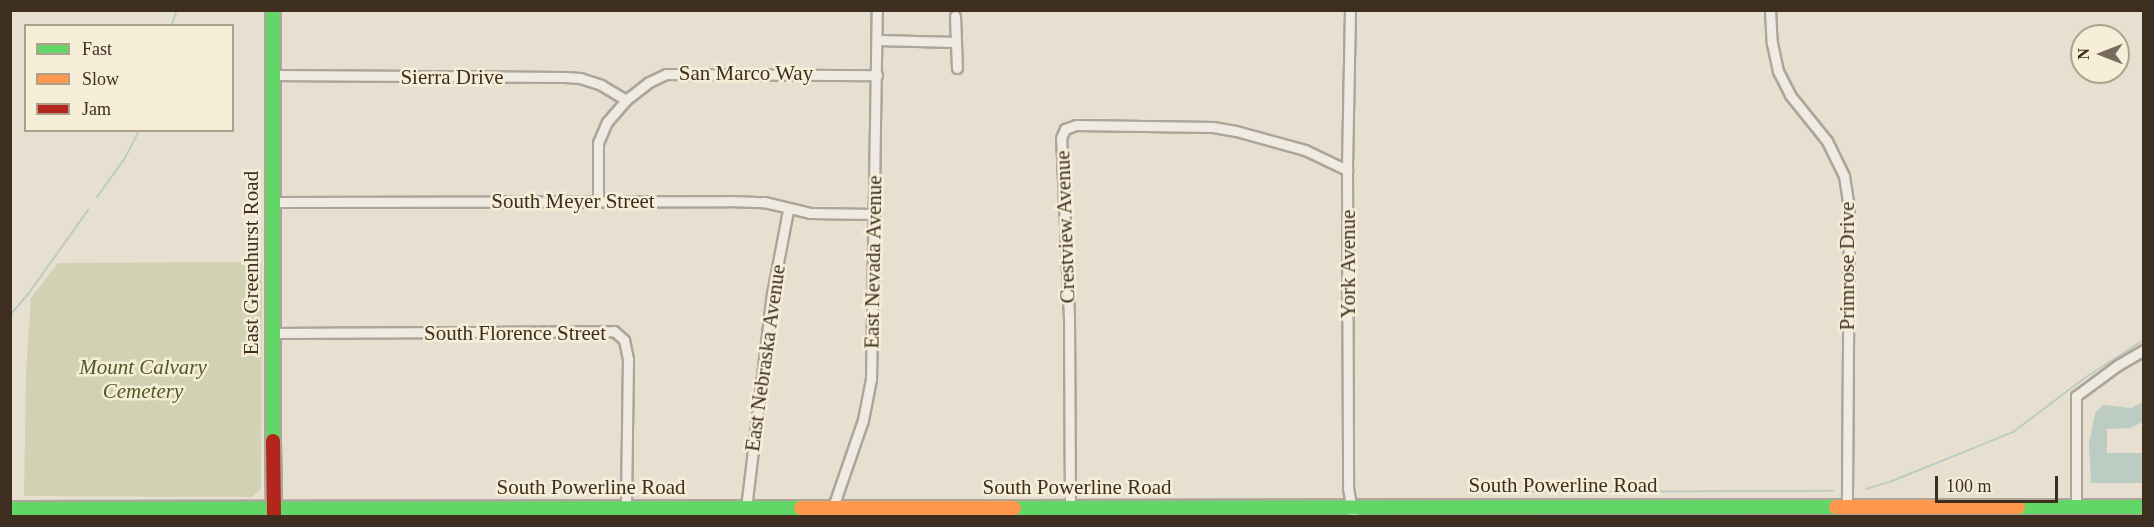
<!DOCTYPE html>
<style>
body{margin:0}
#map{position:relative;width:2154px;height:527px;overflow:hidden;background:#e7e0d1;font-family:"Times New Roman",serif}
div>[style]{position:absolute}
.cemetery>*{inset:0;background:#d1d1b3}
.water>*{inset:0;background:#bcccc2}
.stream>*{height:2px;margin:-1px;padding:0 1px;transform-origin:1px;border-radius:1px;background:#bcccc2}
.roads{filter:drop-shadow(2px 0 #ada599) drop-shadow(-2px 0 #ada599) drop-shadow(0 2px #ada599) drop-shadow(0 -2px #ada599)}
.street>*{height:9px;margin:-4.5px;padding:0 4.5px;transform-origin:4.5px;border-radius:4.5px;background:#efebe3}
.fast>*{height:14px;margin:-7px;padding:0 7px;transform-origin:7px;border-radius:7px;background:#63d668}
.slow>*{height:14px;margin:-7px;padding:0 7px;transform-origin:7px;border-radius:7px;background:#ff974d}
.jam>*{height:14px;margin:-7px;padding:0 7px;transform-origin:7px;border-radius:7px;background:#b3261e}
span{translate:-50% -50%;white-space:nowrap;text-align:center;line-height:1.15;-webkit-text-stroke:5px #f7eed8;paint-order:stroke}
.street-label{font-size:21px;color:#3d2e20}
.park-label{font-size:21px;color:#4d5a26;font-style:italic}
.frame{position:absolute;inset:0;border:12px solid #3d2e20;pointer-events:none}
.legend{position:absolute;left:24px;top:24px;width:210px;height:108px;box-sizing:border-box;background:#f7eed8;border:2px solid #ada18e;margin:0;padding:8px 10px;list-style:none;font-size:18px;color:#3d2e20}
.legend li{display:flex;align-items:center;gap:12px;height:30px}
.legend b{width:30px;border:2px solid #ada18e}
.north{position:absolute;left:2070px;top:24px;width:60px;height:60px;box-sizing:border-box;background:#f7eed8;border:2px solid #ada18e;border-radius:50%;rotate:270deg;font-size:16px;font-weight:700;line-height:24px;text-align:center;color:#3d2e20}
.north::after{content:'';display:block;margin:auto;width:21px;height:27px;background:#786c5e;clip-path:polygon(50% 0,100% 100%,50% 72%,0 100%)}
.scale{position:absolute;left:1935px;top:476px;width:123px;height:27px;box-sizing:border-box;border:3px solid #3d2e20;border-top:0;padding-left:8px;font-size:18px;line-height:21px;white-space:nowrap;color:#3d2e20;-webkit-text-stroke:4px #f7eed8;paint-order:stroke}
</style>
<div id="map">
<div class="cemetery">
<div style="clip-path:polygon(262px 262px,261px 489px,252px 497px,24px 496px,26px 373px,31px 298px,58px 263px)"></div>
</div>
<div class="water">
<div style="clip-path:polygon(2143px 402px,2143px 422px,2130px 428px,2107px 429px,2107px 453px,2143px 453px,2143px 483px,2091px 483px,2089px 444px,2095px 413px,2103px 405px,2131px 408px)"></div>
</div>
<div class="stream">
<div style="left:171px;top:26px;width:17px;rotate:-69deg"></div>
<div style="left:97px;top:197px;width:48px;rotate:-54.3deg"></div>
<div style="left:125px;top:158px;width:31px;rotate:-63deg"></div>
<div style="left:10px;top:315px;width:29px;rotate:-49deg"></div>
<div style="left:29px;top:293px;width:102px;rotate:-54.6deg"></div>
<div style="left:1866px;top:489px;width:27px;rotate:-17deg"></div>
<div style="left:1892px;top:481px;width:131px;rotate:-22deg"></div>
<div style="left:2013px;top:432px;width:91px;rotate:-37deg"></div>
<div style="left:2086px;top:377px;width:69px;rotate:-32.5deg"></div>
<div style="left:1484px;top:492px;width:349px;rotate:-0.2deg"></div>
</div>
<div class="roads">
<div class="street">
<div style="left:1350px;top:10px;width:160px;rotate:91.1deg"></div>
<div style="left:1347px;top:170px;width:318px;rotate:89.8deg"></div>
<div style="left:1348px;top:488px;width:28px;rotate:80deg"></div>
<div style="left:1770px;top:10px;width:33px;rotate:87deg"></div>
<div style="left:1772px;top:43px;width:29px;rotate:78deg"></div>
<div style="left:1778px;top:71px;width:27px;rotate:63deg"></div>
<div style="left:1790px;top:95px;width:59px;rotate:51.2deg"></div>
<div style="left:1827px;top:141px;width:39px;rotate:64deg"></div>
<div style="left:1844px;top:176px;width:30px;rotate:81deg"></div>
<div style="left:1849px;top:206px;width:301px;rotate:90.4deg"></div>
<div style="left:955px;top:16px;width:52px;rotate:87.8deg"></div>
<div style="left:877px;top:40px;width:78px;rotate:1.5deg"></div>
<div style="left:273px;top:75px;width:292px;rotate:0.4deg"></div>
<div style="left:565px;top:77px;width:15px;rotate:4deg"></div>
<div style="left:580px;top:78px;width:22px;rotate:18deg"></div>
<div style="left:601px;top:85px;width:29px;rotate:31deg"></div>
<div style="left:598px;top:201px;width:58px;rotate:-90deg"></div>
<div style="left:598px;top:143px;width:23px;rotate:-67deg"></div>
<div style="left:607px;top:122px;width:29px;rotate:-49deg"></div>
<div style="left:626px;top:100px;width:29px;rotate:-38deg"></div>
<div style="left:649px;top:82px;width:19px;rotate:-25deg"></div>
<div style="left:666px;top:74px;width:211px;rotate:0.3deg"></div>
<div style="left:272px;top:202px;width:456px;rotate:-0.1deg"></div>
<div style="left:728px;top:201px;width:36px;rotate:2deg"></div>
<div style="left:764px;top:202px;width:47px;rotate:13.4deg"></div>
<div style="left:810px;top:213px;width:63px;rotate:0.9deg"></div>
<div style="left:271px;top:333px;width:343px;rotate:-0.3deg"></div>
<div style="left:614px;top:331px;width:13px;rotate:42deg"></div>
<div style="left:624px;top:340px;width:19px;rotate:78deg"></div>
<div style="left:628px;top:359px;width:149px;rotate:90.8deg"></div>
<div style="left:746px;top:508px;width:216px;rotate:-83.1deg"></div>
<div style="left:772px;top:294px;width:86px;rotate:-79.2deg"></div>
<div style="left:1070px;top:508px;width:190px;rotate:-90.3deg"></div>
<div style="left:1069px;top:318px;width:180px;rotate:-92.5deg"></div>
<div style="left:1061px;top:138px;width:10px;rotate:-66deg"></div>
<div style="left:1065px;top:129px;width:12px;rotate:-20deg"></div>
<div style="left:1076px;top:125px;width:137px;rotate:0.8deg"></div>
<div style="left:1213px;top:127px;width:23px;rotate:10deg"></div>
<div style="left:1236px;top:131px;width:72px;rotate:15.4deg"></div>
<div style="left:1305px;top:150px;width:47px;rotate:25.5deg"></div>
<div style="left:2076px;top:508px;width:112px;rotate:-90deg"></div>
<div style="left:2076px;top:396px;width:52px;rotate:-36.4deg"></div>
<div style="left:2118px;top:365px;width:30px;rotate:-30deg"></div>
<div style="left:832px;top:516px;width:9px;rotate:-84deg"></div>
<div style="left:833px;top:507px;width:92px;rotate:-71deg"></div>
<div style="left:863px;top:420px;width:42px;rotate:-79deg"></div>
<div style="left:871px;top:379px;width:369px;rotate:-89.1deg"></div>
</div>
<div class="fast">
<div style="left:273px;top:441px;width:431px;rotate:-90deg"></div>
<div style="left:2018px;top:507px;width:126px"></div>
<div style="left:1014px;top:508px;width:822px;rotate:-0.07deg"></div>
<div style="left:10px;top:509px;width:791px;rotate:-0.07deg"></div>
</div>
<div class="slow">
<div style="left:1836px;top:507px;width:182px"></div>
<div style="left:801px;top:508px;width:213px"></div>
</div>
<div class="jam">
<div style="left:273px;top:441px;width:75px;rotate:89.2deg"></div>
</div>
</div>
<div class="street-label">
<span style="left:746px;top:73px">San Marco Way</span>
<span style="left:452px;top:77px">Sierra Drive</span>
<span style="left:573px;top:201px">South Meyer Street</span>
<span style="left:1065px;top:227px;rotate:-92deg">Crestview Avenue</span>
<span style="left:873px;top:262px;rotate:-89deg">East Nevada Avenue</span>
<span style="left:251px;top:263px;rotate:-90deg">East Greenhurst Road</span>
<span style="left:1348px;top:264px;rotate:-90deg">York Avenue</span>
<span style="left:1847px;top:266px;rotate:-90deg">Primrose Drive</span>
<span style="left:515px;top:333px">South Florence Street</span>
<span style="left:765px;top:358px;rotate:-82deg">East Nebraska Avenue</span>
<span style="left:1563px;top:485px">South Powerline Road</span>
<span style="left:591px;top:487px">South Powerline Road</span>
<span style="left:1077px;top:487px">South Powerline Road</span>
</div>
<div class="park-label">
<span style="left:143px;top:379px">Mount Calvary<br>Cemetery</span>
</div>
<div class="frame"></div>
<ul class="legend">
<li><b style="height:8px;background:#63d668"></b>Fast</li>
<li><b style="height:8px;background:#ff974d"></b>Slow</li>
<li><b style="height:8px;background:#b3261e"></b>Jam</li>
</ul>
<div class="north">N</div>
<div class="scale">100 m</div>
</div>
